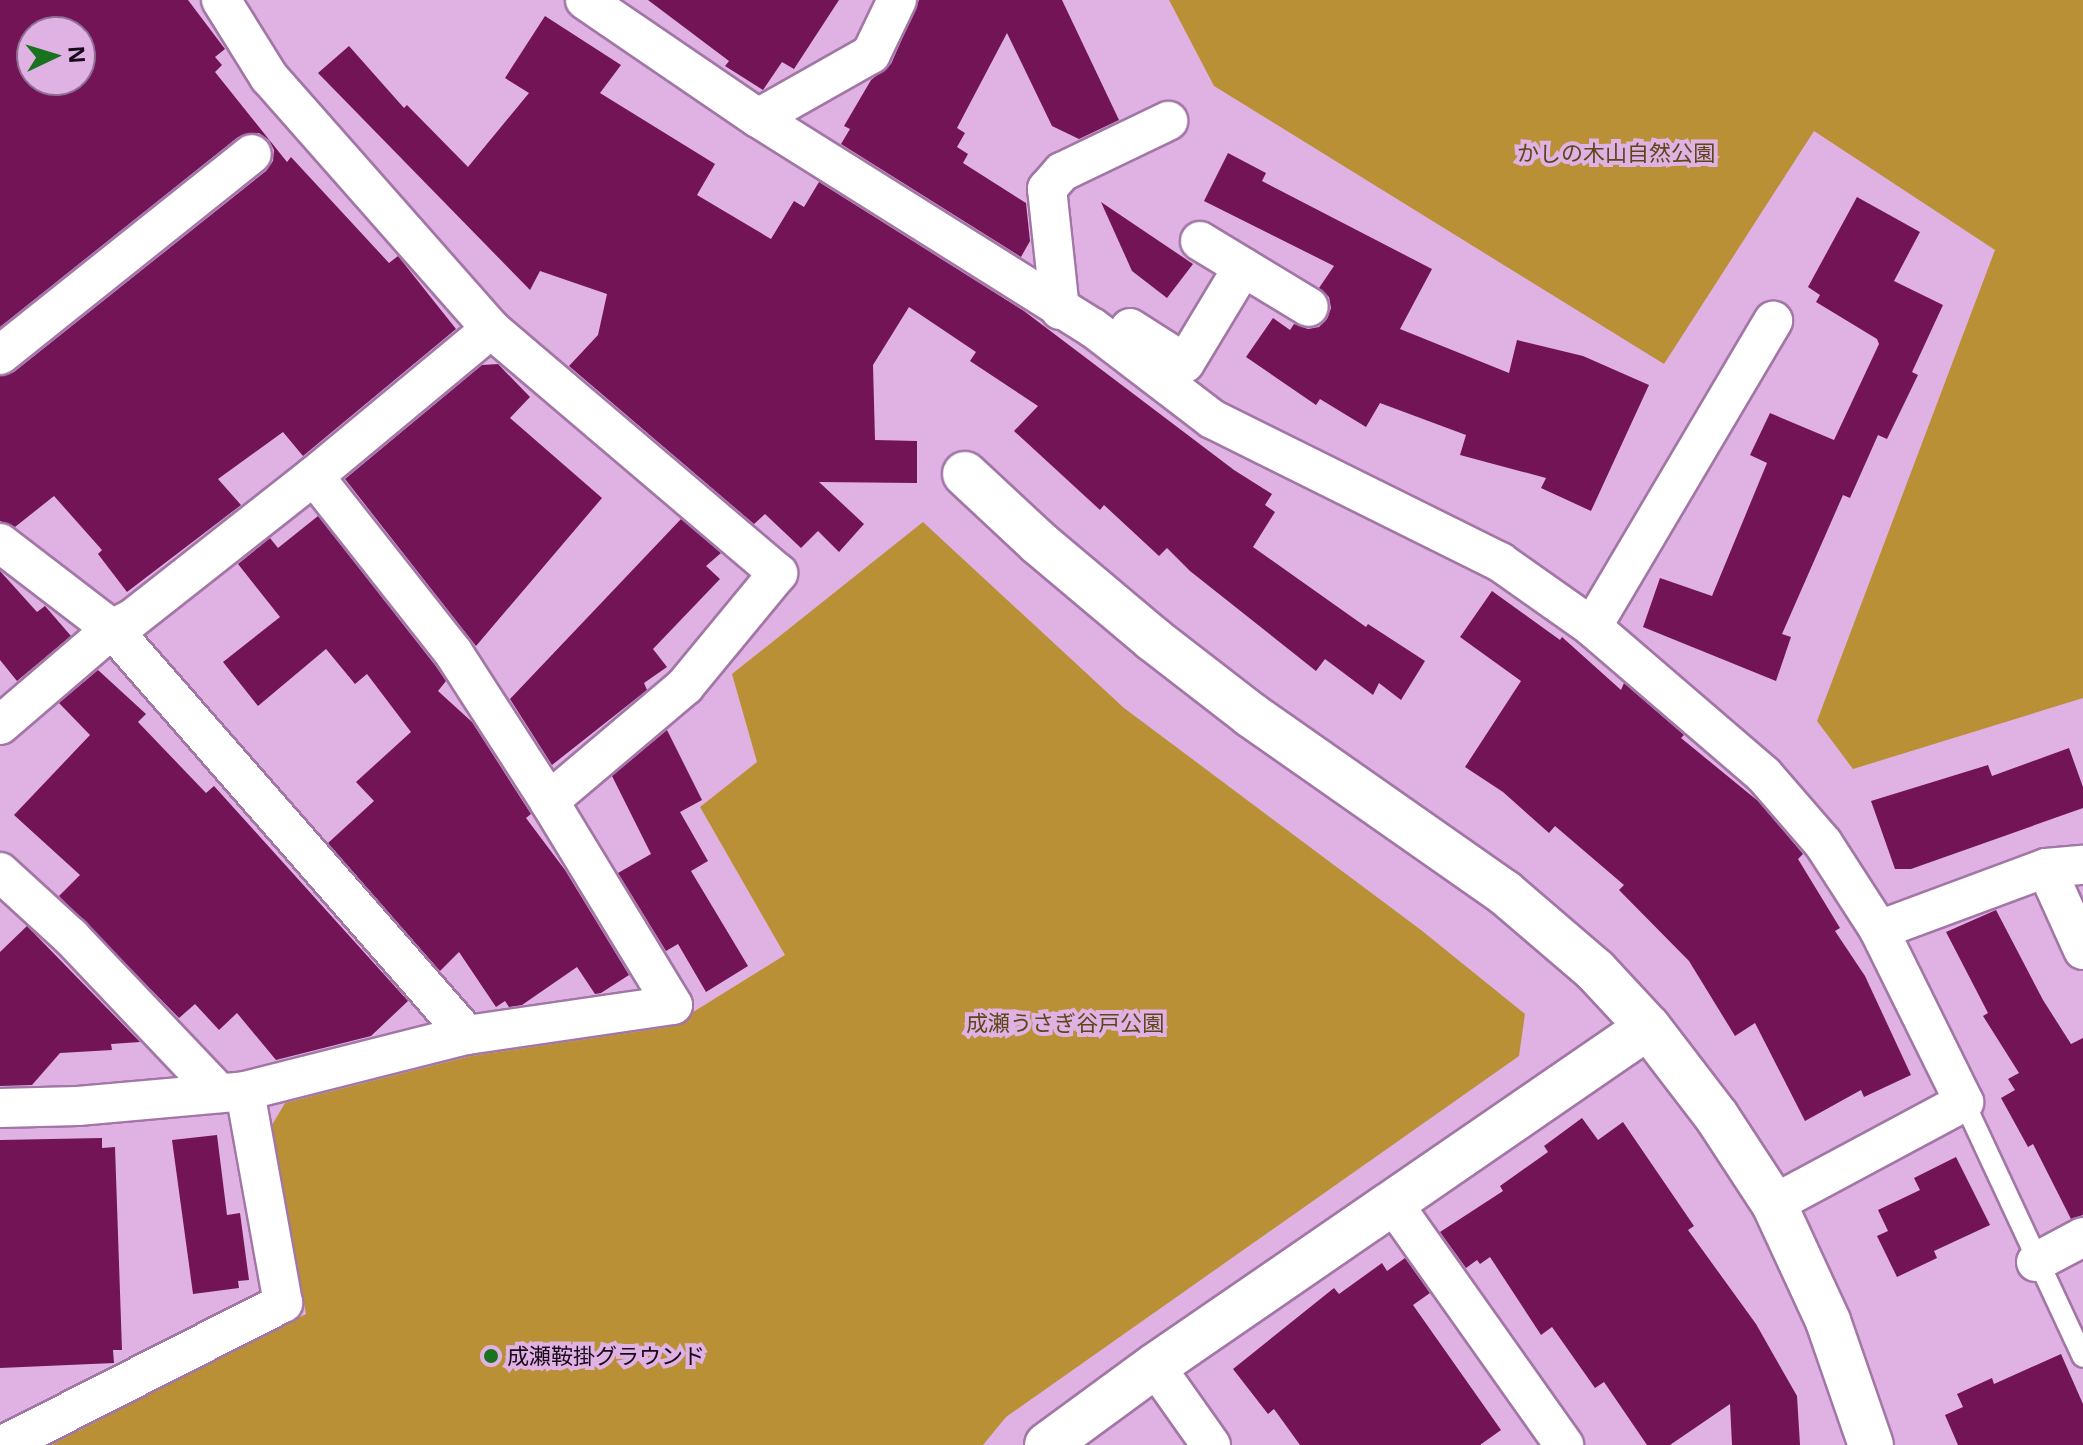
<!DOCTYPE html>
<meta charset="utf-8">
<style>
body{margin:0}
#map{position:relative;width:2083px;height:1445px;overflow:hidden;background:#e0b2e4;font-family:"Noto Sans","Noto Sans JP",sans-serif}
div>[style]{position:absolute}
.green>*{inset:0;background:#b99036}
.building>*{inset:0;background:#721455}
.roads{filter:drop-shadow(2px 0 #a277a6) drop-shadow(-2px 0 #a277a6) drop-shadow(0 2px #a277a6) drop-shadow(0 -2px #a277a6)}
.service>*{height:20px;margin:-10px;padding:0 10px;transform-origin:10px;border-radius:10px;background:#fff}
.minor>*{height:38px;margin:-19px;padding:0 19px;transform-origin:19px;border-radius:19px;background:#fff}
.tertiary>*{height:44px;margin:-22px;padding:0 22px;transform-origin:22px;border-radius:22px;background:#fff}
.dots>*{width:22px;height:22px;translate:-50% -50%;box-sizing:border-box;border:4px solid #e0b2e4;border-radius:50%}
span{translate:-50% -50%;white-space:nowrap;text-align:center;line-height:1.15;-webkit-text-stroke:8px #e0b2e4;paint-order:stroke}
.park-label{font-size:22px;color:#5c4718}
.poi-label{font-size:22px;color:#18081a}
.left{translate:0 -50%;text-align:left}
.north{position:absolute;left:16px;top:16px;width:80px;height:80px;box-sizing:border-box;background:#e0b2e4;border:2px solid #906e93;border-radius:50%;rotate:86deg;font-size:22px;font-weight:700;line-height:32px;text-align:center;color:#18081a}
.north::after{content:'';display:block;margin:auto;width:28px;height:36px;background:#18721e;clip-path:polygon(50% 0,100% 100%,50% 72%,0 100%)}
</style>
<div id="map">
<div class="green">
<div style="clip-path:polygon(1169px 0,2083px 0,2083px 698px,1853px 769px,1817px 721px,1995px 250px,1814px 131px,1664px 364px,1214px 86px)"></div>
<div style="clip-path:polygon(923px 522px,1124px 708px,1421px 930px,1525px 1014px,1519px 1056px,1006px 1417px,983px 1445px,51px 1445px,306px 1314px,272px 1125px,285px 1103px,471px 1056px,669px 1027px,785px 955px,700px 807px,757px 762px,732px 674px)"></div>
</div>
<div class="building">
<div style="clip-path:polygon(evenodd,0 0,188px 0,225px 49px,215px 57px,222px 65px,215px 72px,287px 162px,291px 157px,389px 263px,398px 256px,456px 329px,303px 456px,283px 432px,218px 479px,241px 505px,127px 592px,98px 554px,102px 550px,54px 496px,15px 527px,0 521px,0 376px,14px 372px,266px 171px,273px 161px,274px 150px,269px 140px,259px 133px,238px 137px,0 327px,0 0,32px 32px,80px 32px,80px 80px,32px 80px,32px 32px)"></div>
<div style="clip-path:polygon(648px 0,839px 0,794px 69px,782px 62px,763px 90px,725px 66px,729px 61px)"></div>
<div style="clip-path:polygon(919px 0,1062px 0,1119px 120px,1079px 139px,1052px 126px,1007px 33px,957px 128px,965px 133px,957px 147px,968px 154px,963px 163px,1026px 203px,1030px 241px,1021px 257px,841px 144px,850px 129px,844px 126px,871px 80px,891px 64px)"></div>
<div style="clip-path:polygon(545px 16px,621px 65px,600px 93px,715px 164px,697px 195px,771px 239px,794px 201px,804px 207px,819px 182px,1024px 311px,1234px 470px,1272px 494px,1265px 505px,1275px 512px,1253px 547px,1366px 627px,1368px 624px,1425px 661px,1401px 700px,1379px 683px,1373px 695px,1325px 659px,1316px 671px,1190px 571px,1167px 548px,1159px 556px,1104px 505px,1100px 510px,1014px 431px,1038px 406px,970px 361px,976px 352px,909px 307px,873px 365px,875px 440px,917px 441px,917px 483px,819px 482px,864px 524px,839px 552px,818px 531px,801px 548px,765px 514px,754px 524px,569px 366px,598px 335px,607px 294px,540px 271px,530px 290px,318px 73px,349px 46px,404px 108px,407px 105px,468px 167px,529px 93px,505px 78px)"></div>
<div style="clip-path:polygon(1228px 153px,1266px 173px,1262px 181px,1432px 269px,1400px 329px,1509px 373px,1517px 340px,1583px 356px,1649px 385px,1591px 511px,1541px 488px,1546px 478px,1460px 455px,1466px 435px,1380px 403px,1366px 427px,1320px 399px,1316px 405px,1246px 357px,1273px 318px,1290px 330px,1294px 324px,1308px 329px,1319px 327px,1327px 319px,1331px 308px,1329px 297px,1319px 288px,1334px 266px,1204px 201px)"></div>
<div style="clip-path:polygon(1857px 197px,1920px 232px,1894px 281px,1943px 305px,1912px 372px,1918px 375px,1887px 439px,1878px 435px,1850px 498px,1843px 495px,1782px 634px,1791px 637px,1776px 681px,1643px 627px,1660px 578px,1712px 596px,1767px 463px,1750px 455px,1770px 413px,1834px 440px,1879px 344px,1877px 339px,1816px 302px,1820px 295px,1808px 287px)"></div>
<div style="clip-path:polygon(1101px 202px,1193px 264px,1167px 298px,1132px 271px)"></div>
<div style="clip-path:polygon(498px 364px,530px 397px,510px 418px,602px 498px,476px 646px,345px 479px,482px 365px)"></div>
<div style="clip-path:polygon(318px 516px,435px 665px,446px 681px,438px 691px,472px 722px,531px 814px,526px 818px,565px 870px,629px 975px,601px 993px,595px 994px,577px 967px,522px 1005px,509px 1007px,505px 1001px,496px 1007px,459px 952px,440px 971px,328px 843px,374px 801px,356px 782px,411px 732px,367px 674px,355px 684px,326px 649px,258px 706px,223px 662px,280px 617px,238px 564px,270px 538px,278px 548px)"></div>
<div style="clip-path:polygon(681px 519px,721px 553px,706px 566px,720px 579px,653px 649px,667px 667px,644px 683px,647px 690px,552px 765px,510px 699px)"></div>
<div style="clip-path:polygon(0 571px,37px 612px,45px 606px,71px 636px,17px 681px,0 660px)"></div>
<div style="clip-path:polygon(1492px 591px,1560px 640px,1562px 637px,1621px 690px,1624px 683px,1684px 735px,1681px 738px,1758px 801px,1803px 854px,1798px 859px,1840px 928px,1835px 931px,1865px 976px,1911px 1075px,1864px 1097px,1861px 1090px,1805px 1121px,1755px 1023px,1735px 1036px,1689px 961px,1619px 890px,1624px 885px,1555px 826px,1549px 833px,1503px 792px,1465px 767px,1521px 681px,1460px 637px)"></div>
<div style="clip-path:polygon(98px 670px,146px 714px,138px 722px,206px 793px,214px 786px,408px 1001px,371px 1036px,276px 1060px,237px 1013px,219px 1030px,195px 1004px,179px 1018px,59px 896px,80px 875px,14px 815px,90px 735px,59px 703px)"></div>
<div style="clip-path:polygon(667px 730px,702px 800px,680px 812px,708px 861px,691px 871px,748px 966px,706px 992px,678px 944px,666px 951px,618px 873px,651px 854px,612px 776px)"></div>
<div style="clip-path:polygon(2069px 748px,2083px 787px,2083px 808px,1911px 869px,1895px 869px,1871px 801px,1988px 765px,1992px 776px)"></div>
<div style="clip-path:polygon(1996px 910px,2043px 1000px,2071px 1044px,2083px 1038px,2083px 1215px,2071px 1219px,2033px 1144px,2028px 1147px,2001px 1098px,2015px 1090px,2008px 1079px,2019px 1073px,1983px 1016px,1988px 1013px,1946px 932px)"></div>
<div style="clip-path:polygon(27px 926px,140px 1042px,111px 1044px,112px 1050px,60px 1053px,32px 1085px,0 1086px,0 952px)"></div>
<div style="clip-path:polygon(1582px 1118px,1598px 1140px,1623px 1122px,1694px 1226px,1688px 1230px,1756px 1324px,1797px 1396px,1800px 1445px,1732px 1445px,1730px 1404px,1670px 1445px,1647px 1445px,1604px 1382px,1595px 1388px,1552px 1327px,1541px 1335px,1490px 1257px,1480px 1264px,1477px 1260px,1466px 1268px,1440px 1232px,1503px 1191px,1500px 1186px,1548px 1152px,1544px 1146px)"></div>
<div style="clip-path:polygon(217px 1135px,227px 1215px,240px 1213px,249px 1280px,238px 1281px,239px 1288px,193px 1294px,172px 1140px)"></div>
<div style="clip-path:polygon(102px 1138px,102px 1148px,115px 1147px,122px 1350px,113px 1350px,114px 1363px,0 1368px,0 1140px)"></div>
<div style="clip-path:polygon(1956px 1157px,1990px 1225px,1934px 1251px,1937px 1258px,1897px 1277px,1877px 1236px,1888px 1231px,1878px 1210px,1920px 1190px,1914px 1178px)"></div>
<div style="clip-path:polygon(1405px 1258px,1430px 1293px,1413px 1305px,1501px 1430px,1480px 1445px,1300px 1445px,1274px 1409px,1268px 1414px,1233px 1369px,1334px 1288px,1339px 1294px,1382px 1263px,1387px 1271px)"></div>
<div style="clip-path:polygon(2061px 1354px,2083px 1404px,2083px 1445px,1958px 1445px,1945px 1415px,1963px 1407px,1957px 1394px,1992px 1378px,1994px 1384px)"></div>
</div>
<div class="roads">
<div class="service">
<div style="left:1964px;top:1102px;width:281px;rotate:65deg"></div>
</div>
<div class="minor">
<div style="left:221px;top:0;width:91px;rotate:58.1deg"></div>
<div style="left:269px;top:77px;width:336px;rotate:48.6deg"></div>
<div style="left:491px;top:329px;width:377px;rotate:40.4deg"></div>
<div style="left:778px;top:573px;width:146px;rotate:129.5deg"></div>
<div style="left:685px;top:686px;width:178px;rotate:139.8deg"></div>
<div style="left:585px;top:0;width:209px;rotate:34.3deg"></div>
<div style="left:758px;top:118px;width:395px;rotate:32.1deg"></div>
<div style="left:1093px;top:328px;width:150px;rotate:37.4deg"></div>
<div style="left:1212px;top:419px;width:322px;rotate:26.4deg"></div>
<div style="left:1500px;top:562px;width:113px;rotate:35.2deg"></div>
<div style="left:1592px;top:627px;width:227px;rotate:40.7deg"></div>
<div style="left:1764px;top:775px;width:90px;rotate:49.1deg"></div>
<div style="left:1823px;top:843px;width:103px;rotate:57.2deg"></div>
<div style="left:1879px;top:930px;width:192px;rotate:63.7deg"></div>
<div style="left:1964px;top:1102px;width:216px;rotate:151.8deg"></div>
<div style="left:758px;top:118px;width:130px;rotate:-29.5deg"></div>
<div style="left:871px;top:54px;width:60px;rotate:-64.3deg"></div>
<div style="left:1200px;top:241px;width:127px;rotate:31.2deg"></div>
<div style="left:1060px;top:310px;width:122px;rotate:-96.1deg"></div>
<div style="left:1047px;top:189px;width:23px;rotate:-49deg"></div>
<div style="left:1062px;top:172px;width:118px;rotate:-25.7deg"></div>
<div style="left:1130px;top:328px;width:65px;rotate:32.5deg"></div>
<div style="left:1185px;top:363px;width:112px;rotate:-58.9deg"></div>
<div style="left:0;top:355px;width:322px;rotate:-38.6deg"></div>
<div style="left:0;top:543px;width:141px;rotate:37.5deg"></div>
<div style="left:112px;top:629px;width:539px;rotate:48.83deg"></div>
<div style="left:1592px;top:627px;width:356px;rotate:-59.4deg"></div>
<div style="left:0;top:725px;width:148px;rotate:-40.6deg"></div>
<div style="left:112px;top:629px;width:22px;rotate:-27deg"></div>
<div style="left:132px;top:619px;width:231px;rotate:-38.2deg"></div>
<div style="left:314px;top:476px;width:230px;rotate:-39.7deg"></div>
<div style="left:2046px;top:868px;width:90px;rotate:65.7deg"></div>
<div style="left:0;top:872px;width:96px;rotate:42.5deg"></div>
<div style="left:71px;top:937px;width:215px;rotate:46.5deg"></div>
<div style="left:1879px;top:930px;width:178px;rotate:-20.4deg"></div>
<div style="left:2046px;top:868px;width:37px;rotate:-5deg"></div>
<div style="left:0;top:1108px;width:78px;rotate:-1.5deg"></div>
<div style="left:78px;top:1106px;width:168px;rotate:-5.1deg"></div>
<div style="left:245px;top:1091px;width:229px;rotate:-14.2deg"></div>
<div style="left:467px;top:1035px;width:208px;rotate:-8.3deg"></div>
<div style="left:673px;top:1005px;width:239px;rotate:-121.3deg"></div>
<div style="left:549px;top:801px;width:177px;rotate:-122.8deg"></div>
<div style="left:453px;top:652px;width:224px;rotate:-128.3deg"></div>
<div style="left:1392px;top:1202px;width:298px;rotate:54.7deg"></div>
<div style="left:2036px;top:1262px;width:53px;rotate:-28deg"></div>
<div style="left:1155px;top:1366px;width:97px;rotate:54.7deg"></div>
<div style="left:3px;top:1445px;width:314px;rotate:-26.9deg"></div>
<div style="left:283px;top:1303px;width:215px;rotate:-100.2deg"></div>
</div>
<div class="tertiary">
<div style="left:965px;top:474px;width:101px;rotate:43deg"></div>
<div style="left:1039px;top:543px;width:149px;rotate:40.1deg"></div>
<div style="left:1153px;top:639px;width:124px;rotate:37.8deg"></div>
<div style="left:1251px;top:715px;width:309px;rotate:35deg"></div>
<div style="left:1504px;top:892px;width:120px;rotate:40.6deg"></div>
<div style="left:1595px;top:970px;width:78px;rotate:47.1deg"></div>
<div style="left:1648px;top:1027px;width:113px;rotate:52.5deg"></div>
<div style="left:1717px;top:1117px;width:104px;rotate:56.8deg"></div>
<div style="left:1774px;top:1204px;width:129px;rotate:65.2deg"></div>
<div style="left:1828px;top:1321px;width:131px;rotate:70.9deg"></div>
<div style="left:1047px;top:1445px;width:134px;rotate:-36.2deg"></div>
<div style="left:1155px;top:1366px;width:598px;rotate:-34.51deg"></div>
</div>
</div>
<div class="dots">
<div style="left:491px;top:1356px;background:#18721e"></div>
</div>
<div class="park-label">
<span style="left:1616px;top:153px">かしの木山自然公園</span>
<span style="left:1065px;top:1023px">成瀬うさぎ谷戸公園</span>
</div>
<div class="poi-label">
<span class="left" style="left:507px;top:1356px">成瀬鞍掛グラウンド</span>
</div>
<div class="north">N</div>
</div>
